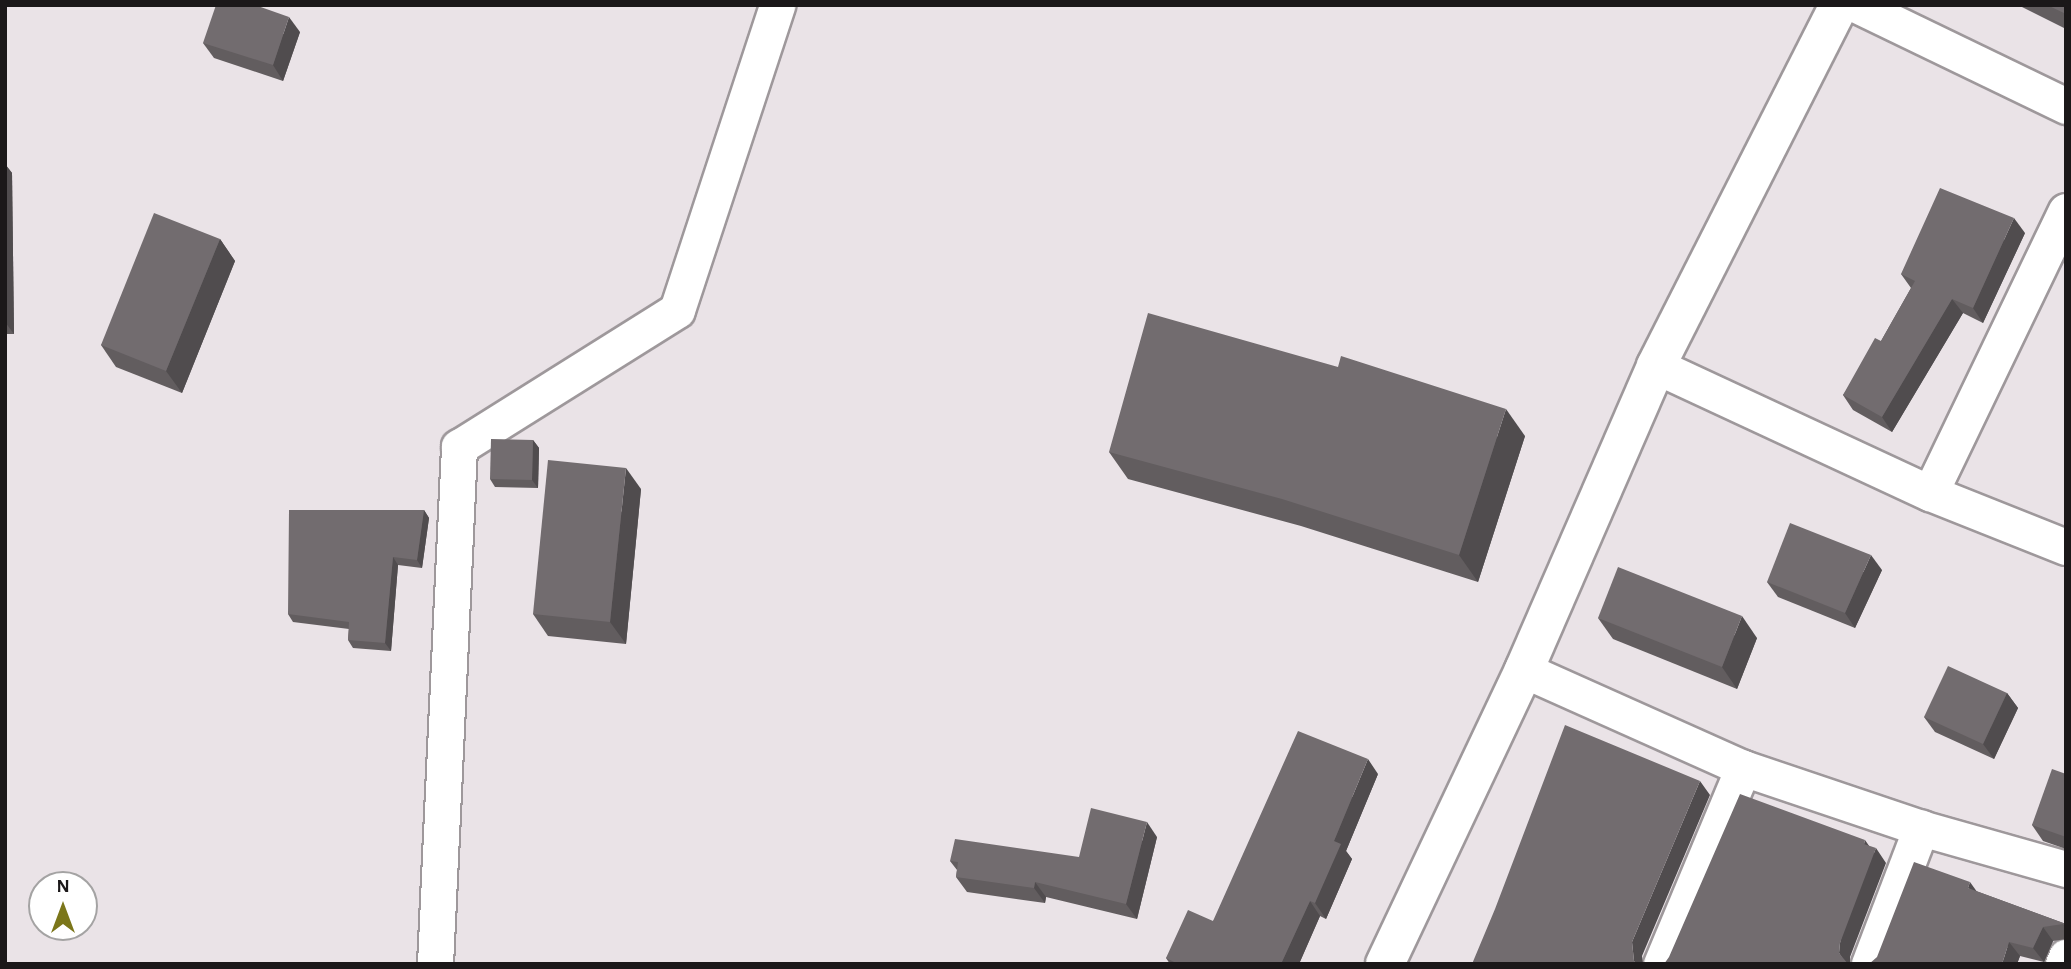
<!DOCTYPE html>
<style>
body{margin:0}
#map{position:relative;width:2071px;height:969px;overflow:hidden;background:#eae3e7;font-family:"Alegreya Sans",sans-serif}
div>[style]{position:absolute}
.roads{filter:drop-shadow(2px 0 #9e989b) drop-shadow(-2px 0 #9e989b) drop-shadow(0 2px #9e989b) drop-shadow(0 -2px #9e989b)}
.street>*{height:35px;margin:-17.5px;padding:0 17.5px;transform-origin:17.5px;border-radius:17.5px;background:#fff}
.secondary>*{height:38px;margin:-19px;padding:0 19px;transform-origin:19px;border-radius:19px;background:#fff}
.wall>*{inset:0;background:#625d5f}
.shaded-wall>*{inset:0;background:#504c4e}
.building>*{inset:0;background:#726c6f}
span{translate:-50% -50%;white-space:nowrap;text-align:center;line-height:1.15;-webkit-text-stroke:5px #fff;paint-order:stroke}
.frame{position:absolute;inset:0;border:7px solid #1b1819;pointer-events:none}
.north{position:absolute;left:28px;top:871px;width:70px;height:70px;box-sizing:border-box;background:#fff;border:2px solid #a4a3a3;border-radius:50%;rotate:0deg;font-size:19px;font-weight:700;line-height:28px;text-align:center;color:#1b1819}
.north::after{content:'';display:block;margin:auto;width:24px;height:32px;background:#7b761a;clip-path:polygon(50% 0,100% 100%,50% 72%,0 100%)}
</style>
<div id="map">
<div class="roads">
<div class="street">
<div style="left:1857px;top:5px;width:232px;rotate:25.8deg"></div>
<div style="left:1656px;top:366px;width:302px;rotate:24.9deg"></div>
<div style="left:1930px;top:493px;width:146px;rotate:21.7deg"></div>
<div style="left:1930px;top:493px;width:313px;rotate:-64.3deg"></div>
<div style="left:1524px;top:670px;width:240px;rotate:24.1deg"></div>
<div style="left:1743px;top:768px;width:212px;rotate:112.7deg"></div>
<div style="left:1743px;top:768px;width:188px;rotate:18.6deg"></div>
<div style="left:1921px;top:828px;width:151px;rotate:15.8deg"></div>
<div style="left:435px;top:964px;width:518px;rotate:-87.34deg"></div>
<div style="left:459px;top:447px;width:257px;rotate:-32.1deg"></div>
<div style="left:677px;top:310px;width:321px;rotate:-71.8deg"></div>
<div style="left:1869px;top:964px;width:146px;rotate:-69.1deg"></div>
<div style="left:2063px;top:964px;width:8px;rotate:-67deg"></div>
</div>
<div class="secondary">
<div style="left:1385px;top:964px;width:325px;rotate:-64.7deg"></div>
<div style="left:1524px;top:670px;width:331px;rotate:-66.5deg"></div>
<div style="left:1656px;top:366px;width:405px;rotate:-63.1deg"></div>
</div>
</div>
<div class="wall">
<div style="clip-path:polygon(2018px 5px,2066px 5px,2066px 29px)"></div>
<div style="clip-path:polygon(300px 32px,283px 81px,214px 58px,203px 43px)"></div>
<div style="clip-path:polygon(5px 164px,12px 173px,14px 334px,5px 334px)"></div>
<div style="clip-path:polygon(2025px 233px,1983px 323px,1963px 313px,1892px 432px,1853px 410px,1843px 395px,1881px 341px,1911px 288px,1901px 274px)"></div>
<div style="clip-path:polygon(220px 239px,235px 261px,182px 393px,116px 367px,101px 345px)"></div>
<div style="clip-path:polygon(1525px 436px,1478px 582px,1301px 526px,1128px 479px,1109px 452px)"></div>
<div style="clip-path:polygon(533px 440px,539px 448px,538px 488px,495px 487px,490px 479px)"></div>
<div style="clip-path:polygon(641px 489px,626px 644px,548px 636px,533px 614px)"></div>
<div style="clip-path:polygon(424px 510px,429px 518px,422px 568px,398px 565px,391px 651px,353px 648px,348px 640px,349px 629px,293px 622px,288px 614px)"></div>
<div style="clip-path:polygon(1882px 570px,1855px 628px,1778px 597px,1767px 582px)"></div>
<div style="clip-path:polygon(1598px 618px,1757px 638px,1737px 689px,1613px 639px)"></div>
<div style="clip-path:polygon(2007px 693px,2018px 708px,1994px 759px,1935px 732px,1924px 717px)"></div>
<div style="clip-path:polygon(1378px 774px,1346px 851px,1352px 859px,1326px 919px,1320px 916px,1299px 964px,1170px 964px,1166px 958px,1213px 921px)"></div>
<div style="clip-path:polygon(2066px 774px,2066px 849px,2043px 841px,2032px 825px)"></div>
<div style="clip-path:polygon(1157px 837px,1137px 919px,1046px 897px,1045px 903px,967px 892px,956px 877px,957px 870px,950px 861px,1079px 857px)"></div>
<div style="clip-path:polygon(1976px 891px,2066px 924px,2066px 939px,2053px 941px,2044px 962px,2020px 956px,2017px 964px)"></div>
</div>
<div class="shaded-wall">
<div style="clip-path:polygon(289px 17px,300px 32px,283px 81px,273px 65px)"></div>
<div style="clip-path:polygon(5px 164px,12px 173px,14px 334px,5px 322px)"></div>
<div style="clip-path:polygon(2014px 218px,2025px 233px,1983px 323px,1973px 308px)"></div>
<div style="clip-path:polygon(220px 239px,235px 261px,182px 393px,166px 371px)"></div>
<div style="clip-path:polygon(1952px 299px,1963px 313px,1892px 432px,1882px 417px)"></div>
<div style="clip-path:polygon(1506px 409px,1525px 436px,1478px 582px,1459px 555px)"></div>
<div style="clip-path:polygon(533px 440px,539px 448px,538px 488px,532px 480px)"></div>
<div style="clip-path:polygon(626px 468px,641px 489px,626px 644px,610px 622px)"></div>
<div style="clip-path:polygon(424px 510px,429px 518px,422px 568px,417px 560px)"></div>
<div style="clip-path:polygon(1871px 555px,1882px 570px,1855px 628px,1845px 613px)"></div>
<div style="clip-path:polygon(393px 557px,398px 565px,391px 651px,385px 643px)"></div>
<div style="clip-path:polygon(1742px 616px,1757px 638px,1737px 689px,1722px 667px)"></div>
<div style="clip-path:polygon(2007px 693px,2018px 708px,1994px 759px,1983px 744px)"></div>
<div style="clip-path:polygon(1368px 759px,1378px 774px,1346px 851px,1352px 859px,1326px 919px,1315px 903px,1334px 841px)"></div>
<div style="clip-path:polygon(1700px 781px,1710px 795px,1642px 956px,1643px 964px,1636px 964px,1634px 961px,1632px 942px)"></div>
<div style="clip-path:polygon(1147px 822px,1157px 837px,1137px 919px,1126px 904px)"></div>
<div style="clip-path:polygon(1865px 840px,1874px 853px,1876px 848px,1886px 863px,1850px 957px,1850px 964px,1846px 964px,1839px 953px,1840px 943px)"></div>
<div style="clip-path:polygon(1035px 882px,1046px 897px,1045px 903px,1034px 888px)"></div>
<div style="clip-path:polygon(1970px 882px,1980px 896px,1968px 888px)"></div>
<div style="clip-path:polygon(1310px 901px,1320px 916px,1299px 964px,1281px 964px)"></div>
<div style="clip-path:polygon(2043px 927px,2053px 941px,2044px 962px,2033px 948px)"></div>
<div style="clip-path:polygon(2009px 942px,2020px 956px,2017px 964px,2002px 964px)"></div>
</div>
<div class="building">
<div style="clip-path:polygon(216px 5px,255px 5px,289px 17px,273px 65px,203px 43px)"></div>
<div style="clip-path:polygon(2047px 5px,2066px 5px,2066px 14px)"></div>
<div style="clip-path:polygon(1940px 188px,2014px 218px,1973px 308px,1952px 299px,1882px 417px,1843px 395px,1875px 338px,1881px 341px,1915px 281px,1901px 274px)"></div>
<div style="clip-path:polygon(154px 213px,220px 239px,166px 371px,101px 345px)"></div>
<div style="clip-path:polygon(1148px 313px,1338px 367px,1341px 356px,1506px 409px,1459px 555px,1282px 499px,1109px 452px)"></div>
<div style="clip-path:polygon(491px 439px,533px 440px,532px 480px,490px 479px)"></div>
<div style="clip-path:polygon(548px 460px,626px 468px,610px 622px,533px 614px)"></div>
<div style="clip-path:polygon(289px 510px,424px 510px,417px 560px,393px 557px,385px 643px,348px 640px,349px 622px,288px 614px)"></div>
<div style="clip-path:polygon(1790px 523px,1871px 555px,1845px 613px,1767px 582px)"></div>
<div style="clip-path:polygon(1618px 567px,1742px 616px,1722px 667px,1598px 618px)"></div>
<div style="clip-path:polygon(1948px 666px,2007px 693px,1983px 744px,1924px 717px)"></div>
<div style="clip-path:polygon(1565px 725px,1700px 781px,1632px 942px,1634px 961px,1638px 964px,1472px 964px,1495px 909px)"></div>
<div style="clip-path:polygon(1298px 731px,1368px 759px,1334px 841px,1341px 844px,1315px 903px,1310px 901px,1281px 964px,1178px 964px,1166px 958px,1188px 910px,1213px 921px)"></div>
<div style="clip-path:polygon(2052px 769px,2066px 774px,2066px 837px,2032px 825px)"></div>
<div style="clip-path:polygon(1740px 794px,1865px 840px,1864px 844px,1876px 848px,1840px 943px,1839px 953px,1848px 964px,1664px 964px,1669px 957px)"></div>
<div style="clip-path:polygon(1091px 808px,1147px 822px,1126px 904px,1035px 882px,1034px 888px,956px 877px,958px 862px,950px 861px,955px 839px,1079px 857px)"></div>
<div style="clip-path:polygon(1914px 862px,1970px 882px,1968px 888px,2066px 924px,2066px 927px,2063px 924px,2043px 927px,2033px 948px,2009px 942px,2002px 964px,1869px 964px,1877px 957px)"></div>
</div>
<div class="frame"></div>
<div class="north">N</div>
</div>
